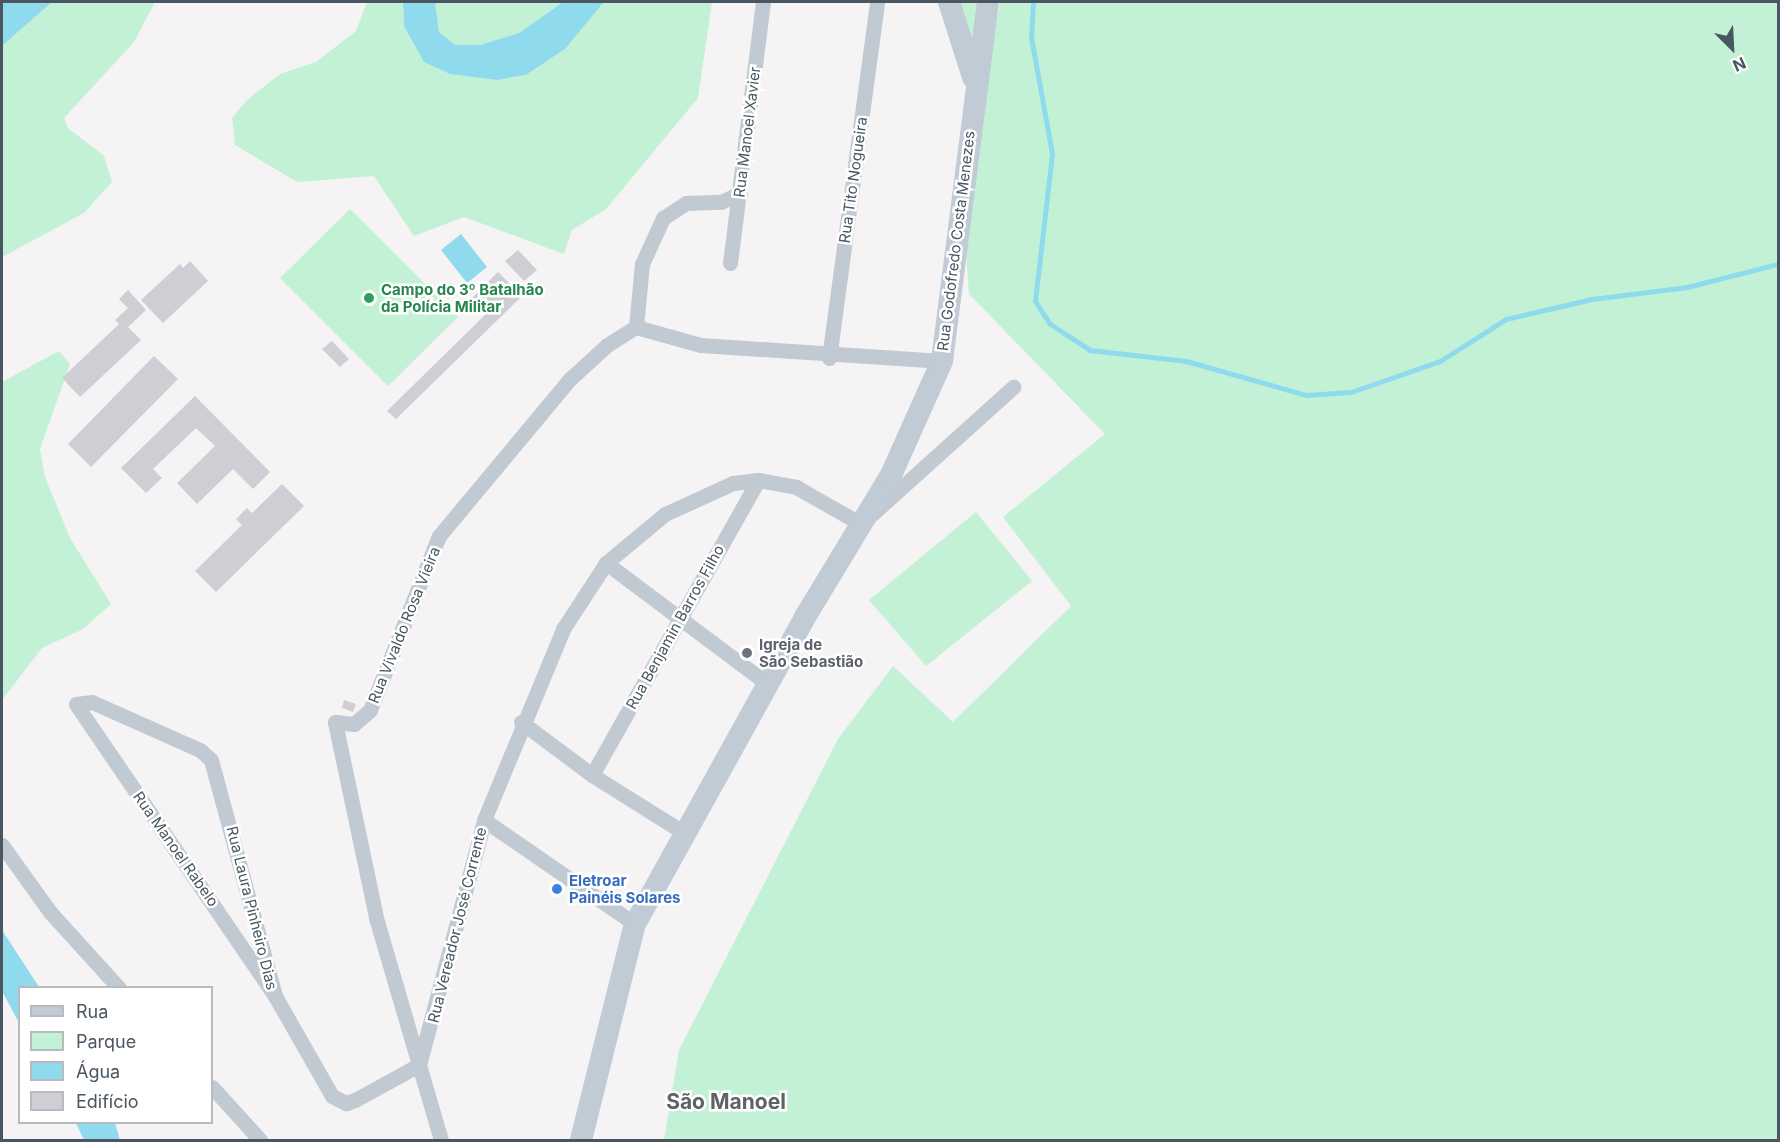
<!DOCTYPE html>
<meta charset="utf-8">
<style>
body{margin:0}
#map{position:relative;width:1780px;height:1142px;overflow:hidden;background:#f5f3f3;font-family:Inter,sans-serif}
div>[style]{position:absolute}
.green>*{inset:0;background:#c3f1d5}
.water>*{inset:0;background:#90daee}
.stream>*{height:5px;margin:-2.5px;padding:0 2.5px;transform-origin:2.5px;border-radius:2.5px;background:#90daee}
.building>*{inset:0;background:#cdcfd5}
.minor>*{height:15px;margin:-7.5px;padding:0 7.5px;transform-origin:7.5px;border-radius:7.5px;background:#c1cad2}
.secondary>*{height:22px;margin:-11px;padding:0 11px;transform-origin:11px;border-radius:11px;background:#c1cbd6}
.dots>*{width:16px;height:16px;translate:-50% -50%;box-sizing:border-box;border:3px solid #fff;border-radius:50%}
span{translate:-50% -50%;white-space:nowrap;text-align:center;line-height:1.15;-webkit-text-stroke:5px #fff;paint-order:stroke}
.street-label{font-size:15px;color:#4a5661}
.leisure-label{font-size:15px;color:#27864d;font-weight:700}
.left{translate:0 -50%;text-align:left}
.worship-label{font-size:15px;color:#5b616d;font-weight:700}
.shop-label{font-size:15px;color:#366cbe;font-weight:700}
.district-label{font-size:21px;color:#5f6368;font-weight:700}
.frame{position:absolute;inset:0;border:3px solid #4a5661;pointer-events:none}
.legend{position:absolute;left:18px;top:986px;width:195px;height:138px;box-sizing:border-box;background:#fff;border:2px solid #b7bbc0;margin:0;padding:8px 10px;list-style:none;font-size:18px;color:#4a5661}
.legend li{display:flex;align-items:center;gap:12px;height:30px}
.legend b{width:30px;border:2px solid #b7bbc0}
.north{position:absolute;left:1702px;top:18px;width:60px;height:60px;-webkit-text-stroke:4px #fff;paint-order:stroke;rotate:156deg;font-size:16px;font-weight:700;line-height:24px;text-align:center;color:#4a5661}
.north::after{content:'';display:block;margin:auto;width:21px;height:27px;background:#4a5661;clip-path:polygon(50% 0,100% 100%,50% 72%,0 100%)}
</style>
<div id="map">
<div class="green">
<div style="clip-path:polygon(52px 2px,155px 2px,134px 42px,64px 118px,68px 128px,104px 156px,112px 182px,84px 213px,2px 257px,2px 46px)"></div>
<div style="clip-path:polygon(367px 2px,403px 2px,404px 26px,496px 80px,526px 75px,565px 49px,604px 2px,712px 2px,698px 98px,606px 209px,572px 230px,564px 254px,464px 217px,414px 236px,374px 176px,297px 182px,235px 145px,232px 118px,247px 100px,280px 74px,316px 62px,356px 31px)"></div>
<div style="clip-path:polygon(435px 2px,563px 2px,519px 33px,480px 45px,455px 45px,439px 32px)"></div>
<div style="clip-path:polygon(958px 2px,980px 2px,974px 64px)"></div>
<div style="clip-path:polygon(1000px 2px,1778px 2px,1778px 1140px,664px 1140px,679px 1050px,838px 739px,893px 666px,953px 722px,1071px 606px,1003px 517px,1105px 434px,969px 294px,964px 226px)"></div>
<div style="clip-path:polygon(350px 209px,458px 317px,388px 386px,280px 278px)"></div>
<div style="clip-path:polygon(59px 351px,70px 364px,40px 449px,45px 477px,70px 538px,111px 604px,83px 629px,42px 648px,2px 700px,2px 382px)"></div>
<div style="clip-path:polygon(976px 512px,1032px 581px,926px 666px,869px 600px)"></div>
</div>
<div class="water">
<div style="clip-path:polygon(2px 2px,52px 2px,2px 46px)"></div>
<div style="clip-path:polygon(403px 2px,435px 2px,439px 32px,455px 45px,480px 45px,519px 33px,563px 2px,604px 2px,565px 49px,526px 75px,497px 80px,450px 74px,424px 62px,404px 26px)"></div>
<div style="clip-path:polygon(461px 234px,487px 267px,467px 283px,441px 250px)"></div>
<div style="clip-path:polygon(2px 930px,39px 987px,20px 988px,19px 1023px,2px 991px)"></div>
<div style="clip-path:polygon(76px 1123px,115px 1123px,120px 1140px,84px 1140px)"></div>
</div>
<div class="stream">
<div style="left:1033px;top:2px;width:35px;rotate:93deg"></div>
<div style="left:1031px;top:37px;width:119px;rotate:79.8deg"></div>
<div style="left:1052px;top:154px;width:148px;rotate:96.6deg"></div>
<div style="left:1035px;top:301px;width:27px;rotate:57deg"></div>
<div style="left:1050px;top:324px;width:48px;rotate:33deg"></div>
<div style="left:1090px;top:350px;width:97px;rotate:6.5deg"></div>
<div style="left:1186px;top:361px;width:125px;rotate:15.8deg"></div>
<div style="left:1306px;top:395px;width:45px;rotate:-3.8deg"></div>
<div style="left:1351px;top:392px;width:94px;rotate:-19.2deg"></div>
<div style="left:1440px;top:361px;width:78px;rotate:-32.5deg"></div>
<div style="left:1506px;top:319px;width:88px;rotate:-13.1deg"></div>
<div style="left:1592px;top:299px;width:96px;rotate:-7.2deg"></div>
<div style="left:1687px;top:287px;width:94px;rotate:-14.2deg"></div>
</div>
<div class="building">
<div style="clip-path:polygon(518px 250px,537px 270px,524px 281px,505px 261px)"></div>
<div style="clip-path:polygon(190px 261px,208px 281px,163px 323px,141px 300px,180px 264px,183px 268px)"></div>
<div style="clip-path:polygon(498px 272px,522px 296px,396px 419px,387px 411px,486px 314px,471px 299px)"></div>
<div style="clip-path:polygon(128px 290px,146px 310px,128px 327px,141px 340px,80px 397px,62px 378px,119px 324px,115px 320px,128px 308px,119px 299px)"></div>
<div style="clip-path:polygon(332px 341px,349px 359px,340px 367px,322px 349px)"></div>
<div style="clip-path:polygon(154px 356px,178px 379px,91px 467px,68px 444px)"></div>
<div style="clip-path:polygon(195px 396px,270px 472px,253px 489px,233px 469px,197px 504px,177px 483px,215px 446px,196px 428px,153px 469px,162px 478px,146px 493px,121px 468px)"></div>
<div style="clip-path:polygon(282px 484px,304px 506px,216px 592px,195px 571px,242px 525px,236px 519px,247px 508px,252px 513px)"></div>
<div style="clip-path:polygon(344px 700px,356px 704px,353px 712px,342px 708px)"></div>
</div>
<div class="minor">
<div style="left:730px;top:263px;width:263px;rotate:-82.8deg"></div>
<div style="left:636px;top:327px;width:63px;rotate:-84.6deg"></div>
<div style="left:642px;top:264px;width:51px;rotate:-65.5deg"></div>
<div style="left:663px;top:218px;width:27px;rotate:-33deg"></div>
<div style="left:686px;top:203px;width:35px;rotate:-2deg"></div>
<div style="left:721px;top:202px;width:21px;rotate:-25deg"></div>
<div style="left:829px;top:358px;width:359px;rotate:-82.3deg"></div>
<div style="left:606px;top:563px;width:204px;rotate:36.8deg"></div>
<div style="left:521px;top:722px;width:89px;rotate:36.7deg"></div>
<div style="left:592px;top:775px;width:107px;rotate:32.1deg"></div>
<div style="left:592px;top:775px;width:338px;rotate:-60.6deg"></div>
<div style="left:484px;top:820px;width:183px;rotate:34.6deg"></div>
<div style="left:2px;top:845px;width:82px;rotate:54.4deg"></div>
<div style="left:50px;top:912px;width:103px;rotate:47.8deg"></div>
<div style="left:275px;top:996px;width:353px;rotate:-124.3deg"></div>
<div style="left:76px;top:704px;width:16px;rotate:-7deg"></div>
<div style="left:92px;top:702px;width:118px;rotate:24deg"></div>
<div style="left:200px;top:750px;width:15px;rotate:42deg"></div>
<div style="left:211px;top:760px;width:245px;rotate:74.8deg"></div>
<div style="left:275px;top:996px;width:115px;rotate:60.3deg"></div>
<div style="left:332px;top:1096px;width:16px;rotate:27deg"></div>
<div style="left:346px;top:1103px;width:9px;rotate:-18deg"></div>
<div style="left:355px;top:1100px;width:73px;rotate:-28.7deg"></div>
<div style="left:419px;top:1065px;width:253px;rotate:-75.1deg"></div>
<div style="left:484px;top:820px;width:207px;rotate:-67.5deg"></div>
<div style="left:563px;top:629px;width:79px;rotate:-56.9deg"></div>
<div style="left:606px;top:563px;width:77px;rotate:-39.7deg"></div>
<div style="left:665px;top:514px;width:75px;rotate:-24.5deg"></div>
<div style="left:733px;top:483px;width:25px;rotate:-7deg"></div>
<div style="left:758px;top:480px;width:39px;rotate:10deg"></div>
<div style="left:796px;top:487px;width:75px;rotate:29.6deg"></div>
<div style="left:861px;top:524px;width:205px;rotate:-42deg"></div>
<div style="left:212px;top:1087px;width:72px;rotate:47.8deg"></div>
<div style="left:441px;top:1140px;width:232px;rotate:-106.3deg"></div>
<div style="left:376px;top:917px;width:199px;rotate:-101.9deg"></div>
<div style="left:335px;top:722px;width:19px;rotate:6deg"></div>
<div style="left:354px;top:724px;width:21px;rotate:-41deg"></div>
<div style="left:370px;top:710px;width:187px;rotate:-68.4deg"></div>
<div style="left:439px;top:536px;width:204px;rotate:-50.2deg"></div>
<div style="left:570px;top:379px;width:50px;rotate:-42.6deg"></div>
<div style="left:607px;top:345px;width:34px;rotate:-32deg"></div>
<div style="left:636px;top:327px;width:67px;rotate:15.5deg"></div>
<div style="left:701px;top:345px;width:242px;rotate:3.8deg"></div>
</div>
<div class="secondary">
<div style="left:949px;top:2px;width:79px;rotate:72.3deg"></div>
<div style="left:581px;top:1140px;width:223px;rotate:-76deg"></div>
<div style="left:635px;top:924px;width:351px;rotate:-61deg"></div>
<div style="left:805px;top:617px;width:166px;rotate:-58.8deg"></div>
<div style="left:891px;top:475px;width:125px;rotate:-65.9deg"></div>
<div style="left:942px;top:361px;width:362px;rotate:-82.7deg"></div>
</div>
<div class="dots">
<div style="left:369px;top:298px;background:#2e9e5b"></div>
<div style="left:747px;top:653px;background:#6b7280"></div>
<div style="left:557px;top:889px;background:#3f7fe0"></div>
</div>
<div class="street-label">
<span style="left:747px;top:132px;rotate:-83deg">Rua Manoel Xavier</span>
<span style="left:853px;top:180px;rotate:-82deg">Rua Tito Nogueira</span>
<span style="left:956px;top:241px;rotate:-83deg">Rua Godofredo Costa Menezes</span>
<span style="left:404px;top:625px;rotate:-68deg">Rua Vivaldo Rosa Vieira</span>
<span style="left:675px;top:627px;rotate:-61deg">Rua Benjamin Barros Filho</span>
<span style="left:176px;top:849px;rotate:55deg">Rua Manoel Rabelo</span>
<span style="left:252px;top:908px;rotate:76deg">Rua Laura Pinheiro Dias</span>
<span style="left:457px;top:925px;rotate:-76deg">Rua Vereador José Corrente</span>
</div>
<div class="leisure-label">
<span class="left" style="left:381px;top:298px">Campo do 3º Batalhão<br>da Polícia Militar</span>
</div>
<div class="worship-label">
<span class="left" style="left:759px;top:653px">Igreja de<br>São Sebastião</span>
</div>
<div class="shop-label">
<span class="left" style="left:569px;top:889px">Eletroar<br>Painéis Solares</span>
</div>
<div class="district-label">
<span style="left:726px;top:1102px">São Manoel</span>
</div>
<div class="frame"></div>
<ul class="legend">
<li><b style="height:8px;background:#c1cbd6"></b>Rua</li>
<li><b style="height:16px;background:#c3f1d5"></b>Parque</li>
<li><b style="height:16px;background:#90daee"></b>Água</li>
<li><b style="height:16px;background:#cdcfd5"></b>Edifício</li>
</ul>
<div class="north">N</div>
</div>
